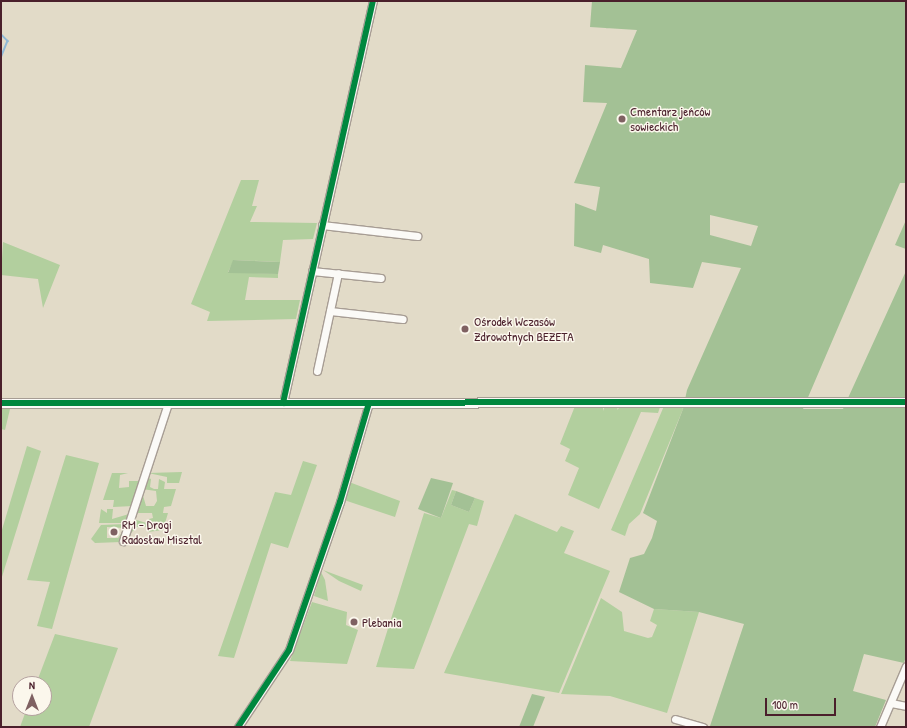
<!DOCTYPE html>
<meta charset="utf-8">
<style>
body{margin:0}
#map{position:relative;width:907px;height:728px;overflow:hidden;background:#e2dbc8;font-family:"Patrick Hand",sans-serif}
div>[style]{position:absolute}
.green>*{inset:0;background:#b2cf9e}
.forest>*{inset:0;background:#a3c195}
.stream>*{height:1.5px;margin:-0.75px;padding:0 0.75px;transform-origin:0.75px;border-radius:0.75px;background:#8fb9d7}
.roads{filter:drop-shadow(1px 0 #a79d94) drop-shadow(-1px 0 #a79d94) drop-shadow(0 1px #a79d94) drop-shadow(0 -1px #a79d94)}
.minor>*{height:7px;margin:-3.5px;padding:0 3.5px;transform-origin:3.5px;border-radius:3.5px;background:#fbfaf7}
.major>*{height:9px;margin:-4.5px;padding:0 4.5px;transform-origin:4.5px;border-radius:4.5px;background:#fbfaf7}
.cycleway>*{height:6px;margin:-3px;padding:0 3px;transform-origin:3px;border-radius:3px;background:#00873e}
.dots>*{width:11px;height:11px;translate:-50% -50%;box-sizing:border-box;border:2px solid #fbf7ec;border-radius:50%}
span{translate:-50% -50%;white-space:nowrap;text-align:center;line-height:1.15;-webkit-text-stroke:3px #fbf7ec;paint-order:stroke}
.poi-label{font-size:13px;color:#4a1f2b}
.left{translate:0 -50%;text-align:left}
.frame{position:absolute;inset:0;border:2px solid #4a1f2b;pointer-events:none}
.north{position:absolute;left:12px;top:676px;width:40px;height:40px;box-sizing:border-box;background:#fbf7ec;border:1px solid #b4a19f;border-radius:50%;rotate:0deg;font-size:11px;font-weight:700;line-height:16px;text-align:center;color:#4a1f2b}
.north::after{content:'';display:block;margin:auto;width:14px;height:18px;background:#7f6162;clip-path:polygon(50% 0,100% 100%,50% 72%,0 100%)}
.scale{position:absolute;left:765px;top:698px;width:71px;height:18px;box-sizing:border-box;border:2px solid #4a1f2b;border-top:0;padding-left:5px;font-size:12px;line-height:14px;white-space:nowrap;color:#4a1f2b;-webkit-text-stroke:3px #fbf7ec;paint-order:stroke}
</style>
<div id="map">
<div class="green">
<div style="clip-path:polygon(241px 180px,259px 180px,252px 206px,257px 206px,250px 222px,317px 223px,313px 239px,283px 240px,280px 262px,234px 260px,228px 272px,278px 274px,278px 278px,249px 277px,245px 300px,300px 300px,296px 319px,207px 321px,210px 312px,191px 304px)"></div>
<div style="clip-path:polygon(3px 242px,60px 265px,43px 308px,38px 279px,1px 275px)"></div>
<div style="clip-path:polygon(575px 406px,603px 406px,603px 411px,605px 406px,618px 406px,617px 410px,621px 406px,660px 407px,658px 413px,641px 412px,599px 509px,568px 495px,579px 468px,565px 461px,570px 449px,560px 444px)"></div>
<div style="clip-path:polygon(664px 406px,682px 406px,683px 409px,640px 514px,629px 524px,625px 536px,611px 530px)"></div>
<div style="clip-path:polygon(1px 409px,10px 409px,5px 430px,1px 429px)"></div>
<div style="clip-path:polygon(27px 446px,41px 451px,1px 580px,1px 533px)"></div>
<div style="clip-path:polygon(66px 455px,99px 463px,52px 629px,37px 626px,50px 582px,27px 580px)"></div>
<div style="clip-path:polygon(303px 461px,317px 465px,288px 548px,271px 543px,234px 658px,218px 656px,275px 492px,291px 495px)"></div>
<div style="clip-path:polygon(182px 472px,179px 483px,167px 483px,167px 477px,148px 473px)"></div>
<div style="clip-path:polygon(112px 473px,128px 473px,120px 475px,119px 488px,129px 487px,129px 481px,141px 481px,133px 506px,113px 507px,114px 500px,103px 500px)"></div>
<div style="clip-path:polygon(146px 477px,151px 479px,150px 487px,154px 489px,158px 489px,159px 479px,165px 482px,164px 489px,176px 489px,171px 506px,164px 507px,163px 513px,168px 513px,163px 530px,148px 532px,146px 527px,137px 527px,129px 535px,133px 519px,150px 524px,149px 519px,153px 518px,152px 513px,134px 513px,142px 492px,146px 506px,154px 506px,157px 501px,156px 491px,142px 489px)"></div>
<div style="clip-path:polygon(349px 482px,400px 501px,395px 517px,344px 500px)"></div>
<div style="clip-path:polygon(452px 490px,456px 491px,451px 505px,469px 512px,475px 498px,484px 501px,477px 526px,469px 524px,414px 669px,376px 667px,424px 513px,441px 518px)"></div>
<div style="clip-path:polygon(101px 509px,107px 513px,107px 509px,113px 509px,112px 519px,129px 514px,127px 523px,99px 523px)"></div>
<div style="clip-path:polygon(515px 514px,557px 532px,561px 526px,574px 531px,564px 553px,610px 571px,559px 693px,444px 673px)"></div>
<div style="clip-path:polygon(126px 524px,124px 528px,107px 527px,107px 538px,118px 538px,123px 531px,121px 542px,95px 543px,91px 539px,101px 525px)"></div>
<div style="clip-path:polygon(323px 570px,363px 585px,361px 591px,339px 581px)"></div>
<div style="clip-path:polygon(321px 572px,325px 580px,328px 601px,314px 596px)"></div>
<div style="clip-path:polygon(601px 598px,622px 612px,624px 631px,648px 638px,652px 637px,657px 625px,650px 621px,654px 609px,699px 612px,667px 713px,610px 696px,561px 694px)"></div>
<div style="clip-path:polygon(312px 602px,347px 612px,346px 625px,358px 630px,347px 664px,290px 661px)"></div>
<div style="clip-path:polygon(55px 634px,118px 648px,89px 727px,20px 727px,27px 708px,44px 708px,44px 684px,36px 684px)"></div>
</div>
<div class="forest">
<div style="clip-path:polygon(evenodd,592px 1px,906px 1px,906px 183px,900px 183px,803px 409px,843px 409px,906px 271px,906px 656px,904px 663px,864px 654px,853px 691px,886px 700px,875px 727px,710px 726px,744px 624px,699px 612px,654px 609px,619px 592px,630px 558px,644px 554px,652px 538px,657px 521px,643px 513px,683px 409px,687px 390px,741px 268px,702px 262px,693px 288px,650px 283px,649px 259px,603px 245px,601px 253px,574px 246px,575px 203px,596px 211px,600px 187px,574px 183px,607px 103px,583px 102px,585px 65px,621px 68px,637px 30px,590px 27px,592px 1px,710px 215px,758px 226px,751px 246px,710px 235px,710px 215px)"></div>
<div style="clip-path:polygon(906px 220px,906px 249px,895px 245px)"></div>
<div style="clip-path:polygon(233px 260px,280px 262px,278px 274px,228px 273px)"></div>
<div style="clip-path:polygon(431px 478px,453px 483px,441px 518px,418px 509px)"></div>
<div style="clip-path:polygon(456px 491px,475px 498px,469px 512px,451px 505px)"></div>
<div style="clip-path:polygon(532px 694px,545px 697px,533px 727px,519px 727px)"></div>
</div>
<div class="stream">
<div style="left:1px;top:34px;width:10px;rotate:45deg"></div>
<div style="left:8px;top:41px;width:18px;rotate:112deg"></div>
</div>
<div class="roads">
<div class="minor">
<div style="left:322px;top:225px;width:96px;rotate:6.6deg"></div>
<div style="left:312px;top:271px;width:69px;rotate:5.8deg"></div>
<div style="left:330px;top:311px;width:73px;rotate:6.3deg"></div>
<div style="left:317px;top:371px;width:100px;rotate:-77.9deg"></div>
<div style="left:283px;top:403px;width:412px;rotate:-77.4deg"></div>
<div style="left:123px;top:541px;width:145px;rotate:-71.9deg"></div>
<div style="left:891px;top:703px;width:15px;rotate:11deg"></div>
<div style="left:675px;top:719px;width:29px;rotate:16deg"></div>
<div style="left:238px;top:727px;width:92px;rotate:-56.5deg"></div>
<div style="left:289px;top:650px;width:157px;rotate:-71deg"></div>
<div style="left:340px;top:502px;width:103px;rotate:-73.7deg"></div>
<div style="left:880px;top:727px;width:66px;rotate:-66.9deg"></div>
</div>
<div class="major">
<div style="left:1px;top:403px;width:905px;rotate:-0.06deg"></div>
</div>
</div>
<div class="cycleway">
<div style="left:1px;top:403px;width:905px;rotate:-0.06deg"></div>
<div style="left:283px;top:403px;width:412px;rotate:-77.4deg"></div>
<div style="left:238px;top:727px;width:92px;rotate:-56.5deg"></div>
<div style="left:289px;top:650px;width:157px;rotate:-71deg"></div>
<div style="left:340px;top:502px;width:103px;rotate:-73.7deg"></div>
</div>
<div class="dots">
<div style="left:622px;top:119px;background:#7f6162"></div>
<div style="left:465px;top:329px;background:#7f6162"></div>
<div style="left:114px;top:532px;background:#7f6162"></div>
<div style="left:354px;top:622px;background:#7f6162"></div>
</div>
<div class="poi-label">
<span class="left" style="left:630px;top:119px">Cmentarz jeńców<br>sowieckich</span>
<span class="left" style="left:474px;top:329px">Ośrodek Wczasów<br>Zdrowotnych BEZETA</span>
<span class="left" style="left:122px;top:532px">RM - Drogi<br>Radosław Misztal</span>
<span class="left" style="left:362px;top:622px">Plebania</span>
</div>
<div class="frame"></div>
<div class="north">N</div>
<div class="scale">100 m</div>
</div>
